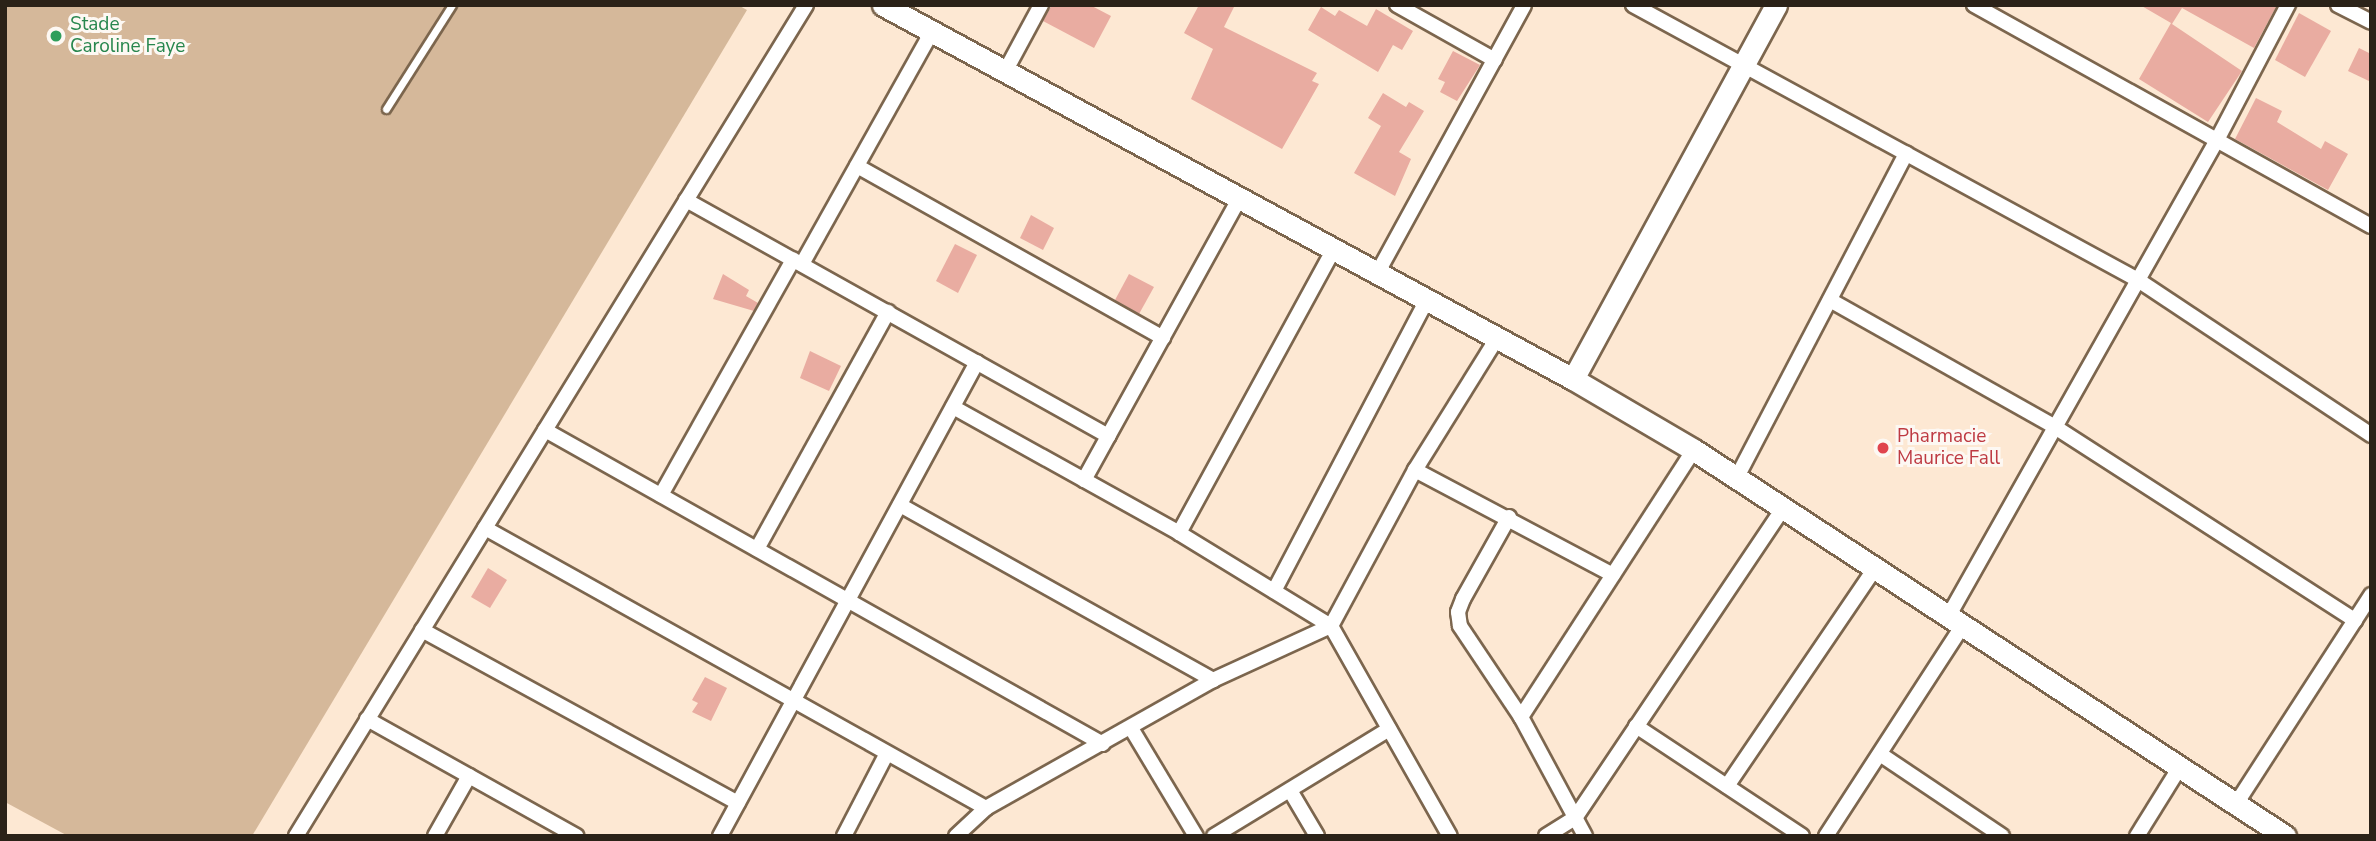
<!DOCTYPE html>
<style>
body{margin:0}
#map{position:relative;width:2376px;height:841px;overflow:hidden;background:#fde8d3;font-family:"Nunito Sans",sans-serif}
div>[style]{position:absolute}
.green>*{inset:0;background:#d5b89a}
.building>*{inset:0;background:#e9aca1}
.roads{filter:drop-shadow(2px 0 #7c664e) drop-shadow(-2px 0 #7c664e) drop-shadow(0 2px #7c664e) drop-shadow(0 -2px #7c664e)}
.lane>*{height:7px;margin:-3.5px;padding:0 3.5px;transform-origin:3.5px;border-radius:3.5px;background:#fff}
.street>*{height:14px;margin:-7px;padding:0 7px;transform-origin:7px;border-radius:7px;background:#fff}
.secondary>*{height:21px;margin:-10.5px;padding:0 10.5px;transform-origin:10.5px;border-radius:10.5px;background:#fff}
.dots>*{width:19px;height:19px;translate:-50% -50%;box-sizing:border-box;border:4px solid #fdf8f3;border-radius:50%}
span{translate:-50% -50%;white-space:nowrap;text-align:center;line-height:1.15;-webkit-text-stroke:6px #fdf8f3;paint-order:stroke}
.leisure-label{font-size:19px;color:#27864d}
.left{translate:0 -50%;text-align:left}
.health-label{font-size:19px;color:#be3a42}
.frame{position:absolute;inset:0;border:7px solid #2b2218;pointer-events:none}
</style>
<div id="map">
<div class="green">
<div style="clip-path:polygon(5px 5px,738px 5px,747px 10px,252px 836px,68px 836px,5px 802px)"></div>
</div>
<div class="building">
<div style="clip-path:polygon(1052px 5px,1090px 5px,1111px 16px,1094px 48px,1043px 21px)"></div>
<div style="clip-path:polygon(1199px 5px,1235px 5px,1224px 27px,1317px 73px,1312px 81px,1319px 84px,1282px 149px,1191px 99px,1213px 49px,1184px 33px)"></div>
<div style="clip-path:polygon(2140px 5px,2277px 5px,2254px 48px,2182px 8px,2172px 24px,2242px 71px,2208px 122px,2139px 79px,2171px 23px)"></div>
<div style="clip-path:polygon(1321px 7px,1335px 16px,1339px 10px,1367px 26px,1376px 9px,1413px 31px,1402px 50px,1393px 45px,1378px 72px,1308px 30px)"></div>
<div style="clip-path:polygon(2299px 13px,2331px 31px,2305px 77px,2275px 60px)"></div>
<div style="clip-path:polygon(2359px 48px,2371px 54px,2371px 82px,2348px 71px)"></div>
<div style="clip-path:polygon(1453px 51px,1480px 65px,1457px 101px,1440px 92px,1445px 82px,1438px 79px)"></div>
<div style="clip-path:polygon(1383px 93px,1406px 107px,1409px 102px,1424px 111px,1399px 152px,1411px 159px,1395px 196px,1354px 173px,1381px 126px,1368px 118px)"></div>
<div style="clip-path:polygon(2256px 98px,2282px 111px,2277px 122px,2321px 149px,2325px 141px,2348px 154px,2328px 190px,2235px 139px)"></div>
<div style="clip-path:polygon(1031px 215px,1054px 228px,1043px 250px,1020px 238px)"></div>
<div style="clip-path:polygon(955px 244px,977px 255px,958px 293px,936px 281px)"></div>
<div style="clip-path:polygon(723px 274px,749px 290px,746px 296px,758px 303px,754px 311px,713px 299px)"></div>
<div style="clip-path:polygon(1129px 274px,1154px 287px,1139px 314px,1115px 300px)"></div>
<div style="clip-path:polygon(810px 351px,841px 366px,829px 391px,800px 378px)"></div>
<div style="clip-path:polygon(488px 568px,507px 580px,490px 608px,471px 597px)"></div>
<div style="clip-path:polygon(705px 677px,727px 688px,711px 721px,692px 712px,698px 703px,692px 700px)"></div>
</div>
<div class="roads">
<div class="lane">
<div style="left:386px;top:109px;width:123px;rotate:-57.6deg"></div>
</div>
<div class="street">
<div style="left:1397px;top:5px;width:112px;rotate:29.3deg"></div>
<div style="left:1633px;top:5px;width:575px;rotate:28.57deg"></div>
<div style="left:2138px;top:280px;width:280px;rotate:33.6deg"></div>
<div style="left:1974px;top:5px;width:454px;rotate:29.1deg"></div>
<div style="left:2338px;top:5px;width:37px;rotate:27deg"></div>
<div style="left:1006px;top:70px;width:74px;rotate:-61.7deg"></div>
<div style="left:857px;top:166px;width:351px;rotate:29.3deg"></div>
<div style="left:686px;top:200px;width:484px;rotate:29.2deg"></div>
<div style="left:802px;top:264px;width:267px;rotate:-60.8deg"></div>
<div style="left:1378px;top:272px;width:304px;rotate:-61.3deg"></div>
<div style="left:1830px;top:300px;width:258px;rotate:29.4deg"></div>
<div style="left:2055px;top:427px;width:357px;rotate:32.8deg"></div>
<div style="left:953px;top:407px;width:259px;rotate:29.1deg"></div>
<div style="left:1179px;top:533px;width:178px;rotate:31.5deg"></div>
<div style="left:1331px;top:626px;width:241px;rotate:60.5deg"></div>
<div style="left:545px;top:430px;width:640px;rotate:29.37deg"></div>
<div style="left:1415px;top:470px;width:224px;rotate:27.9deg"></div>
<div style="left:1737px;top:477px;width:365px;rotate:-62.4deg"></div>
<div style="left:1084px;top:480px;width:323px;rotate:-61.1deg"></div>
<div style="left:661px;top:495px;width:270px;rotate:-60.7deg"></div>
<div style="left:900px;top:505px;width:359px;rotate:29.2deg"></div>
<div style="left:1509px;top:517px;width:94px;rotate:119.3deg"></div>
<div style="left:1463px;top:599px;width:14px;rotate:111deg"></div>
<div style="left:1458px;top:612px;width:14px;rotate:82deg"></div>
<div style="left:1460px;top:626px;width:110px;rotate:56.2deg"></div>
<div style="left:1521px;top:717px;width:135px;rotate:61.7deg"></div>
<div style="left:485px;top:528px;width:574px;rotate:29.2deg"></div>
<div style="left:1179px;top:533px;width:324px;rotate:-61.4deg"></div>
<div style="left:757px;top:549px;width:271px;rotate:-61.1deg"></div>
<div style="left:1274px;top:591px;width:329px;rotate:-62.3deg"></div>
<div style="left:1948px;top:617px;width:548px;rotate:-60.58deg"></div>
<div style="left:2217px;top:140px;width:153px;rotate:-62.3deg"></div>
<div style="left:422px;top:630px;width:360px;rotate:28.7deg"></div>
<div style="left:1521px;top:717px;width:318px;rotate:-57.1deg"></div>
<div style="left:367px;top:719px;width:240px;rotate:29.2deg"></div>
<div style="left:1636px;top:726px;width:199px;rotate:33.5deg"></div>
<div style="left:1131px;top:728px;width:126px;rotate:59deg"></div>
<div style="left:1880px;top:754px;width:147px;rotate:33.9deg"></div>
<div style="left:1727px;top:786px;width:263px;rotate:-55.8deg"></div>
<div style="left:1291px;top:792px;width:51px;rotate:59.4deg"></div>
<div style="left:2236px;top:804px;width:249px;rotate:-57.1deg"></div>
<div style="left:296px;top:836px;width:975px;rotate:-58.46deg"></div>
<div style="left:435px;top:836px;width:69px;rotate:-60.5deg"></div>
<div style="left:720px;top:836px;width:539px;rotate:-61.53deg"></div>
<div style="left:844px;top:836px;width:93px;rotate:-62.6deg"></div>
<div style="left:956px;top:836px;width:41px;rotate:-43deg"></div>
<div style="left:986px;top:808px;width:261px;rotate:-29.4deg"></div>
<div style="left:1213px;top:680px;width:130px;rotate:-24.6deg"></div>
<div style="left:1331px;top:626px;width:177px;rotate:-61.7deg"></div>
<div style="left:1415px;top:470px;width:153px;rotate:-58.1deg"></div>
<div style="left:1214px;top:836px;width:205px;rotate:-31.4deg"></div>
<div style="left:1546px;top:836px;width:34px;rotate:-32deg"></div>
<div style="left:1575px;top:818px;width:373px;rotate:-56.1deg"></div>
<div style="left:1826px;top:836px;width:252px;rotate:-57deg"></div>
<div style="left:2137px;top:836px;width:81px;rotate:-58.1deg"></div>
</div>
<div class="secondary">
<div style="left:883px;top:5px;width:785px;rotate:28.46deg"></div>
<div style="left:1573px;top:379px;width:140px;rotate:30.4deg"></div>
<div style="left:1694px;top:450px;width:706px;rotate:33.15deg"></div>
<div style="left:1573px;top:379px;width:426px;rotate:-61.5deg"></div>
</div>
</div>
<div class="dots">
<div style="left:56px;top:36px;background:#2e9e5b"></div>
<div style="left:1883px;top:448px;background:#e0444e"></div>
</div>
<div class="leisure-label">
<span class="left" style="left:70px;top:36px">Stade<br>Caroline Faye</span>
</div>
<div class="health-label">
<span class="left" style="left:1897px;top:448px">Pharmacie<br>Maurice Fall</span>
</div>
<div class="frame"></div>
</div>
